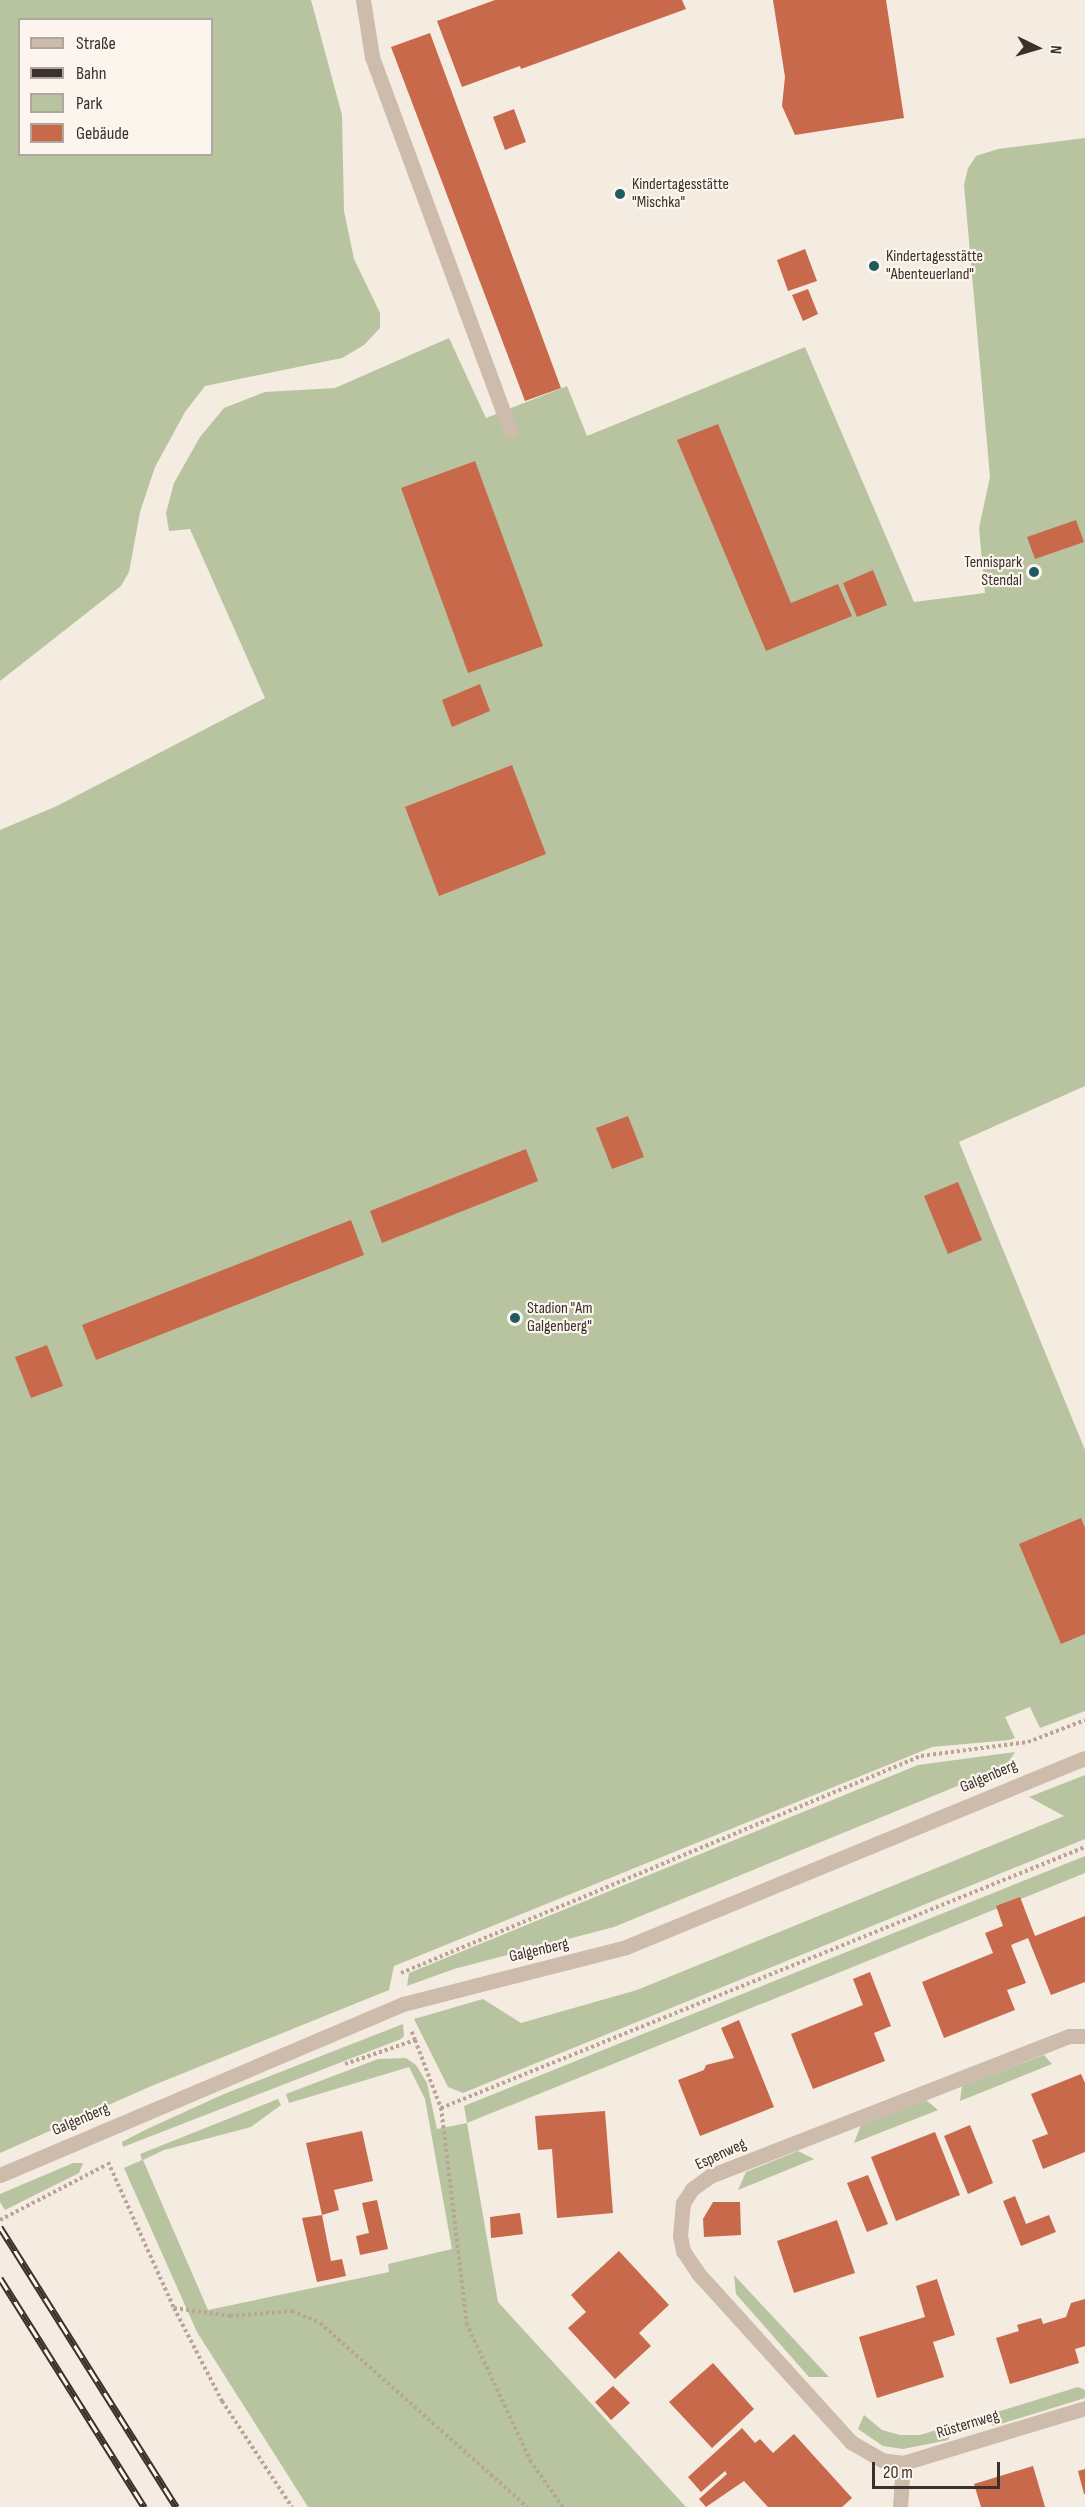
<!DOCTYPE html>
<meta charset="utf-8">
<style>
body{margin:0}
#map{position:relative;width:1085px;height:2507px;overflow:hidden;background:#f4ebe1;font-family:"Sofia Sans Condensed",sans-serif}
div>[style]{position:absolute}
.green>*{inset:0;background:#b8c4a0}
.building>*{inset:0;background:#c8694b}
.path>*{height:4px;margin-top:-2px;transform-origin:0;background:repeating-linear-gradient(90deg,#b9a596 0 3px,transparent 0 6px)}
.minor>*{height:15px;margin:-7.5px;padding:0 7.5px;transform-origin:7.5px;border-radius:7.5px;background:#cdbbac}
.rail>*{height:7px;margin-top:-3.5px;transform-origin:0;background:repeating-linear-gradient(90deg,#fbf5ee 0 14px,#3b302b 0 28px);box-sizing:border-box;border-block:2px solid #3b302b}
.dots>*{width:16px;height:16px;translate:-50% -50%;box-sizing:border-box;border:3px solid #fbf5ee;border-radius:50%}
span{translate:-50% -50%;white-space:nowrap;text-align:center;line-height:1.15;-webkit-text-stroke:4.5px #fbf5ee;paint-order:stroke}
.poi-label{font-size:16px;color:#3b302b}
.left{translate:0 -50%;text-align:left}
.right{translate:-100% -50%;text-align:right}
.street-label{font-size:16px;color:#3b302b}
.legend{position:absolute;left:18px;top:18px;width:195px;height:138px;box-sizing:border-box;background:#fbf5ee;border:2px solid #aea6a0;margin:0;padding:8px 10px;list-style:none;font-size:18px;color:#3b302b}
.legend li{display:flex;align-items:center;gap:12px;height:30px}
.legend b{width:30px;border:2px solid #aea6a0}
.north{position:absolute;left:1007px;top:18px;width:60px;height:60px;-webkit-text-stroke:4px #fbf5ee;paint-order:stroke;rotate:95deg;font-size:16px;font-weight:700;line-height:24px;text-align:center;color:#3b302b}
.north::after{content:'';display:block;margin:auto;width:21px;height:27px;background:#3b302b;clip-path:polygon(50% 0,100% 100%,50% 72%,0 100%)}
.scale{position:absolute;left:872px;top:2462px;width:128px;height:27px;box-sizing:border-box;border:3px solid #3b302b;border-top:0;padding-left:8px;font-size:18px;line-height:21px;white-space:nowrap;color:#3b302b;-webkit-text-stroke:4px #fbf5ee;paint-order:stroke}
</style>
<div id="map">
<div class="green">
<div style="clip-path:polygon(evenodd,0 0,311px 0,342px 115px,344px 211px,354px 259px,380px 313px,380px 328px,364px 345px,342px 358px,205px 386px,185px 412px,155px 467px,140px 512px,129px 572px,121px 586px,0 681px,0 0,20px 20px,212px 20px,212px 154px,20px 154px,20px 20px)"></div>
<div style="clip-path:polygon(1085px 138px,1085px 1086px,959px 1142px,1085px 1450px,1085px 1711px,1040px 1728px,1030px 1707px,1005px 1717px,1015px 1738px,1009px 1740px,932px 1747px,394px 1966px,389px 1990px,149px 2087px,0 2153px,0 830px,57px 806px,265px 698px,190px 529px,169px 531px,166px 513px,174px 483px,200px 437px,224px 408px,265px 392px,335px 388px,449px 338px,486px 418px,567px 386px,587px 436px,805px 347px,914px 602px,985px 593px,979px 528px,990px 477px,964px 185px,968px 168px,976px 156px,998px 149px)"></div>
<div style="clip-path:polygon(1015px 1752px,1006px 1766px,614px 1927px,454px 1969px,407px 1986px,409px 1973px,918px 1765px)"></div>
<div style="clip-path:polygon(1085px 1775px,1085px 1839px,463px 2093px,448px 2087px,414px 2019px,483px 1999px,521px 2023px,637px 1990px,1064px 1816px,1029px 1797px)"></div>
<div style="clip-path:polygon(1085px 1856px,1085px 1873px,467px 2123px,498px 2302px,686px 2507px,308px 2507px,197px 2332px,124px 2168px,142px 2160px,140px 2154px,278px 2099px,281px 2105px,251px 2127px,164px 2150px,143px 2160px,208px 2310px,389px 2272px,388px 2264px,452px 2249px,425px 2099px,409px 2067px,289px 2103px,286px 2094px,378px 2059px,406px 2058px,416px 2065px,427px 2083px,437px 2129px,467px 2123px,464px 2106px)"></div>
<div style="clip-path:polygon(403px 2024px,404px 2036px,401px 2039px,123px 2147px,122px 2142px,145px 2130px,224px 2094px)"></div>
<div style="clip-path:polygon(1044px 2055px,1052px 2064px,960px 2101px,962px 2086px)"></div>
<div style="clip-path:polygon(926px 2100px,938px 2110px,854px 2143px,861px 2125px)"></div>
<div style="clip-path:polygon(798px 2151px,814px 2159px,738px 2190px,746px 2172px)"></div>
<div style="clip-path:polygon(73px 2163px,83px 2163px,79px 2173px,5px 2210px,0 2202px,0 2194px)"></div>
<div style="clip-path:polygon(734px 2275px,829px 2377px,809px 2377px,736px 2294px)"></div>
<div style="clip-path:polygon(1078px 2387px,1085px 2390px,1085px 2398px,994px 2426px,981px 2417px)"></div>
<div style="clip-path:polygon(864px 2415px,882px 2430px,900px 2435px,920px 2435px,959px 2423px,948px 2440px,903px 2449px,883px 2446px,858px 2429px)"></div>
</div>
<div class="building">
<div style="clip-path:polygon(495px 0,682px 0,686px 9px,521px 69px,520px 66px,462px 87px,437px 21px)"></div>
<div style="clip-path:polygon(773px 0,886px 0,904px 118px,795px 135px,782px 106px,785px 77px)"></div>
<div style="clip-path:polygon(430px 33px,561px 388px,525px 401px,391px 47px)"></div>
<div style="clip-path:polygon(514px 109px,526px 142px,505px 150px,493px 117px)"></div>
<div style="clip-path:polygon(805px 249px,817px 281px,788px 291px,777px 260px)"></div>
<div style="clip-path:polygon(808px 289px,818px 314px,803px 321px,792px 295px)"></div>
<div style="clip-path:polygon(718px 424px,791px 603px,838px 584px,852px 616px,766px 651px,677px 440px)"></div>
<div style="clip-path:polygon(475px 461px,543px 646px,468px 673px,401px 488px)"></div>
<div style="clip-path:polygon(1076px 520px,1084px 542px,1035px 559px,1027px 537px)"></div>
<div style="clip-path:polygon(873px 570px,887px 605px,857px 617px,843px 583px)"></div>
<div style="clip-path:polygon(480px 684px,490px 711px,452px 727px,442px 700px)"></div>
<div style="clip-path:polygon(512px 765px,546px 854px,439px 896px,405px 807px)"></div>
<div style="clip-path:polygon(628px 1116px,644px 1157px,612px 1169px,596px 1128px)"></div>
<div style="clip-path:polygon(526px 1149px,538px 1181px,382px 1243px,370px 1211px)"></div>
<div style="clip-path:polygon(958px 1182px,982px 1240px,948px 1254px,924px 1196px)"></div>
<div style="clip-path:polygon(351px 1220px,364px 1255px,96px 1360px,82px 1325px)"></div>
<div style="clip-path:polygon(47px 1345px,63px 1386px,31px 1398px,15px 1357px)"></div>
<div style="clip-path:polygon(1081px 1518px,1085px 1528px,1085px 1634px,1061px 1644px,1019px 1544px)"></div>
<div style="clip-path:polygon(1020px 1897px,1035px 1936px,1085px 1916px,1085px 1982px,1051px 1995px,1028px 1938px,1011px 1945px,1026px 1983px,1007px 1990px,1015px 2010px,944px 2038px,922px 1982px,993px 1953px,985px 1933px,1003px 1926px,996px 1906px)"></div>
<div style="clip-path:polygon(870px 1972px,891px 2026px,874px 2033px,885px 2061px,813px 2089px,791px 2034px,863px 2005px,853px 1979px)"></div>
<div style="clip-path:polygon(739px 2020px,774px 2107px,700px 2136px,678px 2080px,704px 2070px,706px 2065px,734px 2058px,721px 2028px)"></div>
<div style="clip-path:polygon(1081px 2074px,1085px 2083px,1085px 2152px,1043px 2169px,1032px 2140px,1048px 2134px,1031px 2094px)"></div>
<div style="clip-path:polygon(605px 2111px,613px 2213px,557px 2218px,552px 2149px,538px 2150px,535px 2116px)"></div>
<div style="clip-path:polygon(970px 2125px,993px 2183px,968px 2194px,944px 2136px)"></div>
<div style="clip-path:polygon(362px 2131px,373px 2181px,334px 2190px,339px 2210px,322px 2215px,306px 2143px)"></div>
<div style="clip-path:polygon(935px 2132px,960px 2195px,896px 2221px,871px 2157px)"></div>
<div style="clip-path:polygon(868px 2175px,888px 2224px,867px 2232px,847px 2183px)"></div>
<div style="clip-path:polygon(1015px 2196px,1026px 2224px,1049px 2215px,1056px 2232px,1021px 2246px,1003px 2201px)"></div>
<div style="clip-path:polygon(377px 2200px,388px 2249px,360px 2255px,356px 2236px,369px 2233px,362px 2203px)"></div>
<div style="clip-path:polygon(713px 2202px,740px 2202px,741px 2235px,704px 2237px,703px 2219px)"></div>
<div style="clip-path:polygon(520px 2213px,523px 2234px,491px 2238px,490px 2217px)"></div>
<div style="clip-path:polygon(322px 2215px,331px 2261px,342px 2259px,346px 2276px,317px 2282px,302px 2218px)"></div>
<div style="clip-path:polygon(837px 2220px,855px 2273px,794px 2293px,777px 2241px)"></div>
<div style="clip-path:polygon(619px 2251px,669px 2305px,639px 2333px,651px 2346px,615px 2379px,568px 2328px,586px 2312px,571px 2295px)"></div>
<div style="clip-path:polygon(937px 2279px,955px 2335px,933px 2342px,944px 2377px,877px 2398px,859px 2337px,925px 2317px,916px 2286px)"></div>
<div style="clip-path:polygon(1085px 2299px,1085px 2346px,1075px 2349px,1079px 2363px,1010px 2384px,996px 2338px,1019px 2331px,1017px 2325px,1041px 2318px,1043px 2324px,1066px 2317px,1071px 2303px)"></div>
<div style="clip-path:polygon(713px 2363px,754px 2409px,712px 2448px,669px 2402px)"></div>
<div style="clip-path:polygon(613px 2386px,630px 2403px,611px 2420px,595px 2402px)"></div>
<div style="clip-path:polygon(742px 2428px,755px 2443px,760px 2439px,773px 2453px,794px 2434px,852px 2498px,842px 2507px,768px 2507px,744px 2481px,706px 2507px,699px 2499px,727px 2474px,725px 2471px,701px 2492px,688px 2477px)"></div>
<div style="clip-path:polygon(1033px 2466px,1045px 2507px,981px 2507px,974px 2484px)"></div>
<div style="clip-path:polygon(1085px 2469px,1085px 2494px,1084px 2494px,1078px 2471px)"></div>
</div>
<div class="path">
<div style="left:401px;top:1973px;width:563px;rotate:-22.65deg"></div>
<div style="left:921px;top:1756px;width:108px;rotate:-7.5deg"></div>
<div style="left:1028px;top:1742px;width:61px;rotate:-21.1deg"></div>
<div style="left:415px;top:2040px;width:73px;rotate:69.1deg"></div>
<div style="left:345px;top:2064px;width:74px;rotate:-18.9deg"></div>
<div style="left:415px;top:2040px;width:9px;rotate:-111deg"></div>
<div style="left:108px;top:2162px;width:160px;rotate:65.7deg"></div>
<div style="left:174px;top:2308px;width:105px;rotate:62.7deg"></div>
<div style="left:222px;top:2401px;width:127px;rotate:56.6deg"></div>
<div style="left:0;top:2220px;width:119px;rotate:-27.4deg"></div>
<div style="left:174px;top:2308px;width:57px;rotate:8.1deg"></div>
<div style="left:230px;top:2316px;width:62px;rotate:-4.6deg"></div>
<div style="left:292px;top:2311px;width:30px;rotate:23deg"></div>
<div style="left:320px;top:2323px;width:277px;rotate:41.6deg"></div>
<div style="left:563px;top:2507px;width:55px;rotate:-125.4deg"></div>
<div style="left:531px;top:2462px;width:151px;rotate:-115deg"></div>
<div style="left:467px;top:2325px;width:219px;rotate:-96.8deg"></div>
<div style="left:441px;top:2108px;width:695px;rotate:-22.06deg"></div>
</div>
<div class="minor">
<div style="left:363px;top:0;width:58px;rotate:81deg"></div>
<div style="left:372px;top:57px;width:398px;rotate:69.7deg"></div>
<div style="left:0;top:2175px;width:438px;rotate:-23deg"></div>
<div style="left:403px;top:2004px;width:230px;rotate:-14.3deg"></div>
<div style="left:626px;top:1947px;width:496px;rotate:-22.4deg"></div>
<div style="left:903px;top:2463px;width:21px;rotate:-172deg"></div>
<div style="left:882px;top:2460px;width:36px;rotate:-150deg"></div>
<div style="left:851px;top:2442px;width:228px;rotate:-132.2deg"></div>
<div style="left:698px;top:2273px;width:27px;rotate:-124deg"></div>
<div style="left:683px;top:2251px;width:15px;rotate:-101deg"></div>
<div style="left:680px;top:2236px;width:33px;rotate:-85deg"></div>
<div style="left:683px;top:2203px;width:17px;rotate:-57deg"></div>
<div style="left:692px;top:2189px;width:22px;rotate:-36deg"></div>
<div style="left:710px;top:2176px;width:386px;rotate:-21.3deg"></div>
<div style="left:1070px;top:2036px;width:15px"></div>
<div style="left:900px;top:2507px;width:44px;rotate:-86.1deg"></div>
<div style="left:903px;top:2463px;width:190px;rotate:-16.8deg"></div>
</div>
<div class="rail">
<div style="left:0;top:2227px;width:331px;rotate:57.8deg"></div>
<div style="left:0;top:2278px;width:271px;rotate:57.8deg"></div>
</div>
<div class="dots">
<div style="left:620px;top:194px;background:#1f5a5e"></div>
<div style="left:874px;top:266px;background:#1f5a5e"></div>
<div style="left:1034px;top:572px;background:#1f5a5e"></div>
<div style="left:515px;top:1318px;background:#1f5a5e"></div>
</div>
<div class="poi-label">
<span class="left" style="left:632px;top:194px">Kindertagesstätte<br>"Mischka"</span>
<span class="left" style="left:886px;top:266px">Kindertagesstätte<br>"Abenteuerland"</span>
<span class="right" style="left:1022px;top:572px">Tennispark<br>Stendal</span>
<span class="left" style="left:527px;top:1318px">Stadion "Am<br>Galgenberg"</span>
</div>
<div class="street-label">
<span style="left:989px;top:1777px;rotate:-23deg">Galgenberg</span>
<span style="left:539px;top:1951px;rotate:-13deg">Galgenberg</span>
<span style="left:81px;top:2120px;rotate:-23deg">Galgenberg</span>
<span style="left:721px;top:2155px;rotate:-25deg">Espenweg</span>
<span style="left:968px;top:2425px;rotate:-17deg">Rüsternweg</span>
</div>
<ul class="legend">
<li><b style="height:8px;background:#cdbbac"></b>Straße</li>
<li><b style="height:8px;background:#3b302b"></b>Bahn</li>
<li><b style="height:16px;background:#b8c4a0"></b>Park</li>
<li><b style="height:16px;background:#c8694b"></b>Gebäude</li>
</ul>
<div class="north">N</div>
<div class="scale">20 m</div>
</div>
